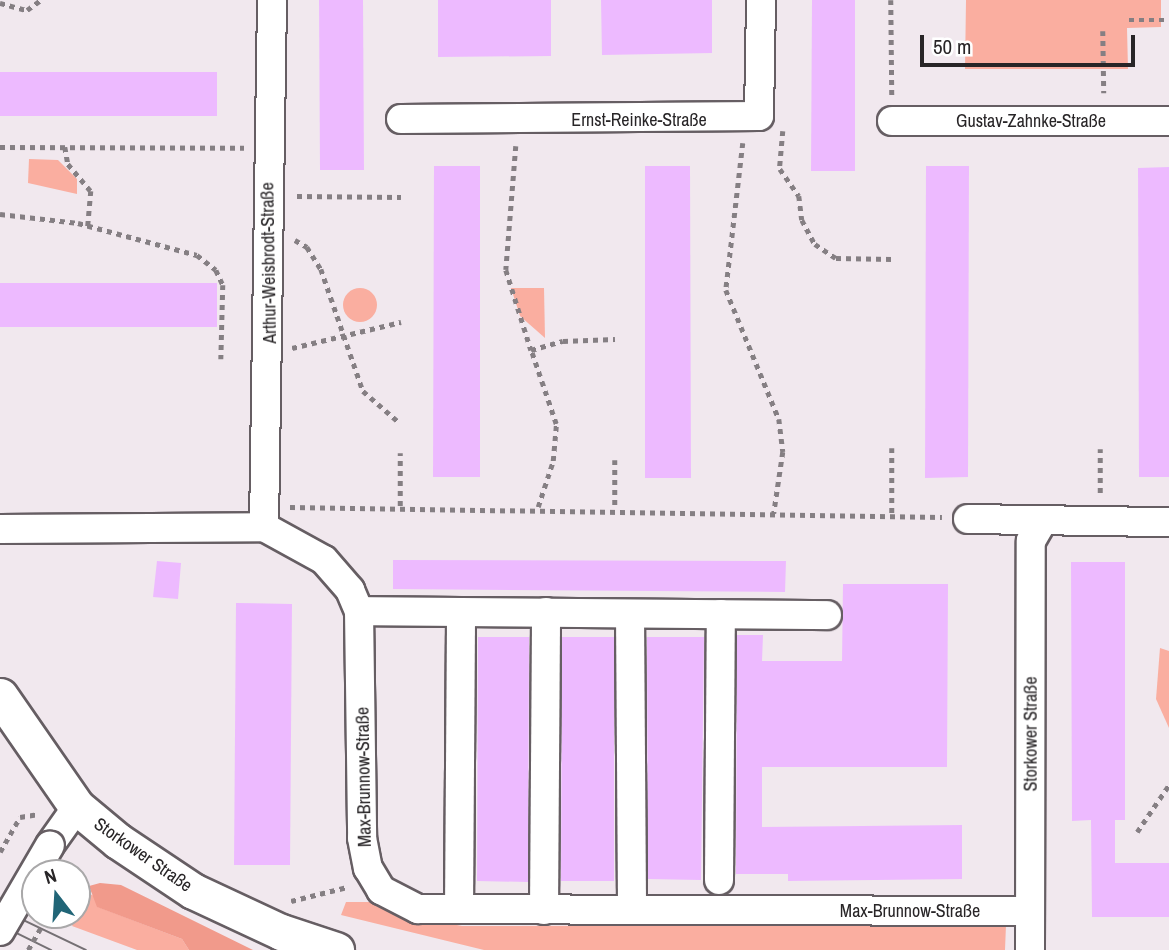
<!DOCTYPE html>
<meta charset="utf-8">
<style>
body{margin:0}
#map{position:relative;width:1169px;height:950px;overflow:hidden;background:#f1e8ee;font-family:"Archivo Narrow",sans-serif}
div>[style]{position:absolute}
.green>*{inset:0;background:#faaea0}
.round{border-radius:50%}
.forest>*{inset:0;background:#f19a8b}
.building>*{inset:0;background:#edbaff}
.path>*{height:4.5px;margin-top:-2.25px;transform-origin:0;background:repeating-linear-gradient(90deg,#857f83 0 5px,transparent 0 10px)}
.roads{filter:drop-shadow(2px 0 #665e63) drop-shadow(-2px 0 #665e63) drop-shadow(0 2px #665e63) drop-shadow(0 -2px #665e63)}
.minor>*{height:28px;margin:-14px;padding:0 14px;transform-origin:14px;border-radius:14px;background:#fff}
.major>*{height:35px;margin:-17.5px;padding:0 17.5px;transform-origin:17.5px;border-radius:17.5px;background:#fff}
.tram>*{height:2px;margin:-1px;padding:0 1px;transform-origin:1px;border-radius:1px;background:#757074}
.path-bridge>*{height:4.5px;margin-top:-2.25px;transform-origin:0;background:repeating-linear-gradient(90deg,#857f83 0 5px,transparent 0 10px)}
.bridges{filter:drop-shadow(2px 0 #665e63) drop-shadow(-2px 0 #665e63) drop-shadow(0 2px #665e63) drop-shadow(0 -2px #665e63)}
.minor-bridge>*{height:28px;margin:-14px;padding:0 14px;transform-origin:14px;border-radius:14px;background:#fff}
span{translate:-50% -50%;white-space:nowrap;text-align:center;line-height:1.15;-webkit-text-stroke:6px #fff;paint-order:stroke}
.street-label{font-size:18px;color:#282527}
.north{position:absolute;left:21px;top:859px;width:70px;height:70px;box-sizing:border-box;background:#fff;border:2px solid #a9a8a9;border-radius:50%;rotate:343deg;font-size:19px;font-weight:700;line-height:28px;text-align:center;color:#282527}
.north::after{content:'';display:block;margin:auto;width:24px;height:32px;background:#216577;clip-path:polygon(50% 0,100% 100%,50% 72%,0 100%)}
.scale{position:absolute;left:920px;top:35px;width:215px;height:32px;box-sizing:border-box;border:4px solid #282527;border-top:0;padding-left:9px;font-size:21px;line-height:24px;white-space:nowrap;color:#282527;-webkit-text-stroke:5px #fff;paint-order:stroke}
</style>
<div id="map">
<div class="green">
<div style="clip-path:polygon(966px 0,1161px 0,1161px 27px,1127px 28px,1128px 69px,965px 69px)"></div>
<div style="clip-path:polygon(29px 159px,58px 160px,77px 179px,77px 194px,28px 183px)"></div>
<div style="clip-path:polygon(511px 288px,544px 288px,545px 338px,520px 316px)"></div>
<div class="round" style="left:343px;top:288px;width:34px;height:34px"></div>
<div style="clip-path:polygon(1160px 648px,1169px 651px,1169px 728px,1156px 699px)"></div>
<div style="clip-path:polygon(90px 894px,98px 898px,98px 907px,182px 939px,189px 950px,137px 950px,72px 926px)"></div>
<div style="clip-path:polygon(346px 902px,379px 902px,404px 915px,462px 926px,1006px 925px,1005px 950px,484px 950px,341px 915px)"></div>
</div>
<div class="forest">
<div style="clip-path:polygon(100px 883px,121px 885px,253px 950px,189px 950px,182px 939px,97px 907px,89px 886px)"></div>
</div>
<div class="building">
<div style="clip-path:polygon(319px 0,363px 0,364px 170px,320px 170px)"></div>
<div style="clip-path:polygon(438px 0,551px 0,551px 56px,438px 57px)"></div>
<div style="clip-path:polygon(601px 0,712px 0,712px 53px,602px 55px)"></div>
<div style="clip-path:polygon(812px 0,855px 0,855px 171px,811px 171px)"></div>
<div style="clip-path:polygon(0 72px,217px 72px,217px 116px,0 116px)"></div>
<div style="clip-path:polygon(434px 166px,480px 166px,480px 477px,433px 477px)"></div>
<div style="clip-path:polygon(645px 166px,690px 166px,691px 478px,645px 478px)"></div>
<div style="clip-path:polygon(926px 166px,969px 166px,968px 477px,925px 478px)"></div>
<div style="clip-path:polygon(1169px 167px,1169px 477px,1139px 477px,1138px 168px)"></div>
<div style="clip-path:polygon(0 283px,217px 283px,217px 327px,0 327px)"></div>
<div style="clip-path:polygon(393px 560px,786px 561px,785px 592px,393px 589px)"></div>
<div style="clip-path:polygon(157px 561px,181px 563px,178px 599px,153px 597px)"></div>
<div style="clip-path:polygon(1071px 562px,1125px 562px,1125px 820px,1115px 820px,1115px 863px,1169px 863px,1169px 917px,1092px 917px,1091px 820px,1072px 821px)"></div>
<div style="clip-path:polygon(843px 584px,948px 584px,947px 767px,762px 767px,762px 827px,962px 825px,962px 879px,788px 881px,788px 874px,736px 874px,737px 635px,763px 635px,762px 661px,842px 661px)"></div>
<div style="clip-path:polygon(236px 603px,292px 604px,290px 865px,234px 865px)"></div>
<div style="clip-path:polygon(478px 637px,529px 637px,528px 882px,477px 881px)"></div>
<div style="clip-path:polygon(562px 637px,614px 637px,614px 881px,561px 881px)"></div>
<div style="clip-path:polygon(647px 637px,704px 637px,701px 880px,648px 879px)"></div>
</div>
<div class="path">
<div style="left:891px;top:0;width:96px;rotate:89.4deg"></div>
<div style="left:0;top:3px;width:28px;rotate:15deg"></div>
<div style="left:27px;top:10px;width:17px;rotate:-36deg"></div>
<div style="left:1129px;top:20px;width:40px"></div>
<div style="left:1103px;top:31px;width:62px;rotate:89.1deg"></div>
<div style="left:783px;top:131px;width:38px;rotate:95deg"></div>
<div style="left:780px;top:169px;width:33px;rotate:55deg"></div>
<div style="left:799px;top:196px;width:24px;rotate:83deg"></div>
<div style="left:802px;top:220px;width:27px;rotate:62deg"></div>
<div style="left:815px;top:244px;width:25px;rotate:34deg"></div>
<div style="left:836px;top:258px;width:56px;rotate:1deg"></div>
<div style="left:743px;top:143px;width:148px;rotate:96.6deg"></div>
<div style="left:726px;top:290px;width:139px;rotate:67.7deg"></div>
<div style="left:779px;top:419px;width:33px;rotate:83deg"></div>
<div style="left:783px;top:452px;width:62px;rotate:98.4deg"></div>
<div style="left:516px;top:146px;width:124px;rotate:94.6deg"></div>
<div style="left:506px;top:270px;width:84px;rotate:72.6deg"></div>
<div style="left:0;top:147px;width:244px;rotate:0.2deg"></div>
<div style="left:65px;top:147px;width:17px;rotate:80deg"></div>
<div style="left:68px;top:164px;width:35px;rotate:50deg"></div>
<div style="left:91px;top:191px;width:35px;rotate:95deg"></div>
<div style="left:297px;top:196px;width:104px;rotate:0.6deg"></div>
<div style="left:0;top:214px;width:79px;rotate:6.6deg"></div>
<div style="left:78px;top:223px;width:123px;rotate:15.1deg"></div>
<div style="left:197px;top:255px;width:24px;rotate:38deg"></div>
<div style="left:216px;top:270px;width:17px;rotate:65deg"></div>
<div style="left:223px;top:285px;width:74px;rotate:91.5deg"></div>
<div style="left:295px;top:240px;width:14px;rotate:30deg"></div>
<div style="left:307px;top:247px;width:26px;rotate:58deg"></div>
<div style="left:321px;top:269px;width:129px;rotate:71deg"></div>
<div style="left:363px;top:391px;width:49px;rotate:40.9deg"></div>
<div style="left:292px;top:348px;width:112px;rotate:-13.4deg"></div>
<div style="left:892px;top:448px;width:68px;rotate:90deg"></div>
<div style="left:615px;top:460px;width:48px;rotate:90deg"></div>
<div style="left:1100px;top:493px;width:44px;rotate:-90deg"></div>
<div style="left:400px;top:506px;width:53px;rotate:-90deg"></div>
<div style="left:290px;top:507px;width:652px;rotate:0.88deg"></div>
<div style="left:538px;top:507px;width:48px;rotate:-71.9deg"></div>
<div style="left:553px;top:461px;width:37px;rotate:-85deg"></div>
<div style="left:556px;top:424px;width:78px;rotate:-108.7deg"></div>
<div style="left:531px;top:350px;width:33px;rotate:-16deg"></div>
<div style="left:563px;top:341px;width:52px;rotate:-2.2deg"></div>
<div style="left:1137px;top:832px;width:57px;rotate:-55.8deg"></div>
<div style="left:0;top:852px;width:40px;rotate:-60.3deg"></div>
<div style="left:20px;top:817px;width:19px;rotate:-9deg"></div>
<div style="left:291px;top:901px;width:58px;rotate:-14deg"></div>
</div>
<div class="roads">
<div class="minor">
<div style="left:401px;top:119px;width:358px;rotate:-0.5deg"></div>
<div style="left:759px;top:116px;width:116px;rotate:-89deg"></div>
<div style="left:892px;top:121px;width:277px"></div>
<div style="left:968px;top:519px;width:201px;rotate:0.9deg"></div>
<div style="left:264px;top:527px;width:527px;rotate:-89.13deg"></div>
<div style="left:0;top:529px;width:264px;rotate:-0.4deg"></div>
<div style="left:264px;top:527px;width:68px;rotate:28.8deg"></div>
<div style="left:324px;top:560px;width:40px;rotate:49deg"></div>
<div style="left:350px;top:590px;width:23px;rotate:67deg"></div>
<div style="left:359px;top:611px;width:227px;rotate:89.2deg"></div>
<div style="left:362px;top:838px;width:31px;rotate:79deg"></div>
<div style="left:368px;top:868px;width:26px;rotate:59deg"></div>
<div style="left:381px;top:890px;width:42px;rotate:27.2deg"></div>
<div style="left:418px;top:909px;width:612px;rotate:0.19deg"></div>
<div style="left:359px;top:611px;width:468px;rotate:0.5deg"></div>
<div style="left:630px;top:614px;width:296px;rotate:89.6deg"></div>
<div style="left:50px;top:845px;width:47px;rotate:-54.6deg"></div>
<div style="left:719px;top:880px;width:266px;rotate:-89.6deg"></div>
<div style="left:459px;top:909px;width:297px;rotate:-89.6deg"></div>
<div style="left:544px;top:910px;width:298px;rotate:-89.6deg"></div>
<div style="left:1030px;top:950px;width:409px;rotate:-89.9deg"></div>
<div style="left:1031px;top:541px;width:24px;rotate:-60deg"></div>
</div>
<div class="major">
<div style="left:0;top:696px;width:135px;rotate:55.3deg"></div>
<div style="left:77px;top:807px;width:53px;rotate:39.7deg"></div>
<div style="left:118px;top:841px;width:90px;rotate:33.7deg"></div>
<div style="left:193px;top:891px;width:97px;rotate:25deg"></div>
<div style="left:281px;top:932px;width:58px;rotate:18.1deg"></div>
</div>
</div>
<div class="tram">
<div style="left:0;top:909px;width:95px;rotate:25.5deg"></div>
<div style="left:0;top:925px;width:57px;rotate:26.1deg"></div>
</div>
<div class="path-bridge">
<div style="left:28px;top:950px;width:40px;rotate:-60.3deg"></div>
</div>
<div class="bridges">
<div class="minor-bridge">
<div style="left:0;top:931px;width:99px;rotate:-59.8deg"></div>
</div>
</div>
<div class="street-label">
<span style="left:639px;top:120px">Ernst-Reinke-Straße</span>
<span style="left:1031px;top:121px">Gustav-Zahnke-Straße</span>
<span style="left:269px;top:263px;rotate:-91deg">Arthur-Weisbrodt-Straße</span>
<span style="left:1031px;top:734px;rotate:-90deg">Storkower Straße</span>
<span style="left:364px;top:777px;rotate:-91deg">Max-Brunnow-Straße</span>
<span style="left:143px;top:855px;rotate:35deg">Storkower Straße</span>
<span style="left:910px;top:911px">Max-Brunnow-Straße</span>
</div>
<div class="north">N</div>
<div class="scale">50 m</div>
</div>
